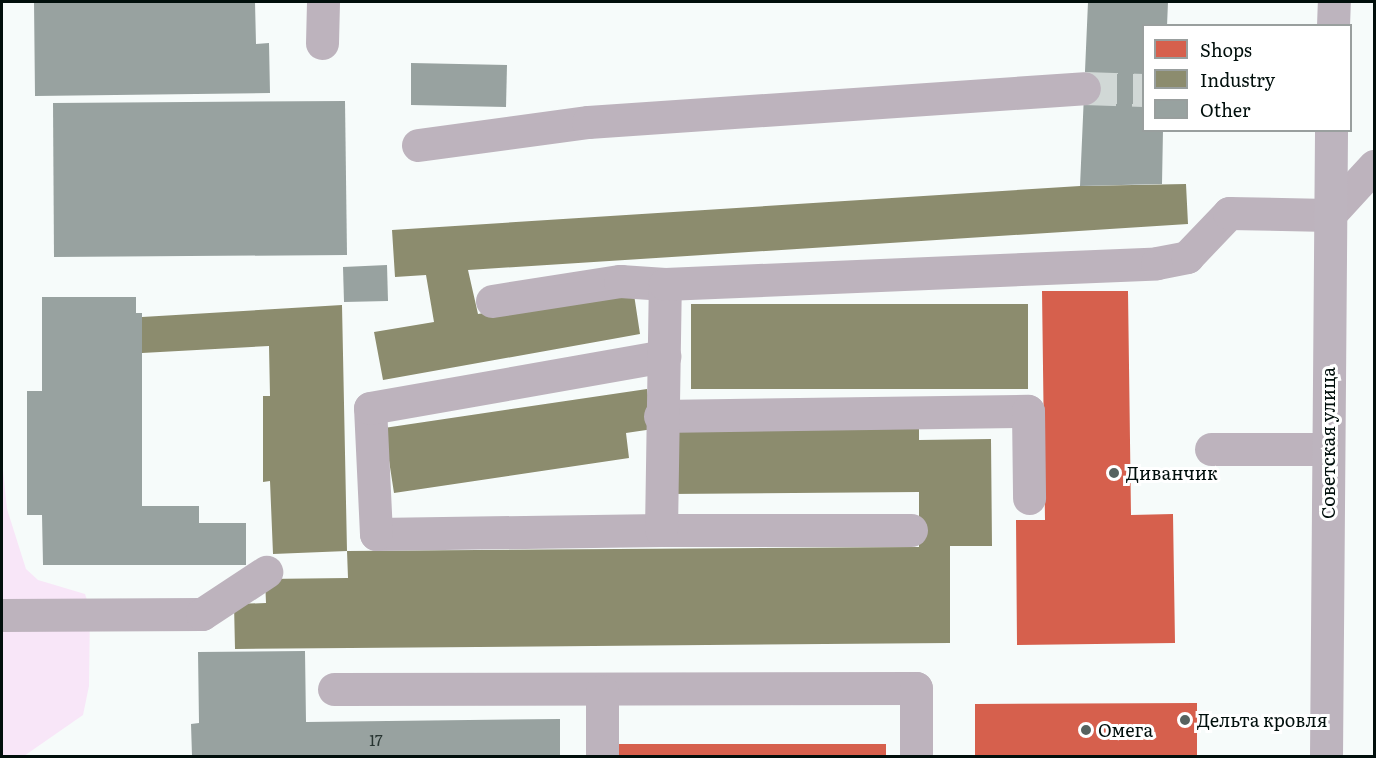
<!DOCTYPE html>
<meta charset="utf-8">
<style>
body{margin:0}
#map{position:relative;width:1376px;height:758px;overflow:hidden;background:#f6fbfa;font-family:Literata,serif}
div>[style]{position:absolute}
.green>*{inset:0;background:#f8e6f8}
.shops>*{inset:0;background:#d6604d}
.industry>*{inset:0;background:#8c8c6e}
.building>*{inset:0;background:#98a2a0}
.minor-tunnel>*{height:33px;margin-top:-16.5px;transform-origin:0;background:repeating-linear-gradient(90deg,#d1d8d6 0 33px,transparent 0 49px)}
.minor>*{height:33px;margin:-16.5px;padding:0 16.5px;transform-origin:16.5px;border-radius:16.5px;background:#bdb3bd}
.major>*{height:33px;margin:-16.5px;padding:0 16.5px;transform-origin:16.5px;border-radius:16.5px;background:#bdb4be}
.dots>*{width:16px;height:16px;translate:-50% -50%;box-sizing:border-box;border:3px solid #fff;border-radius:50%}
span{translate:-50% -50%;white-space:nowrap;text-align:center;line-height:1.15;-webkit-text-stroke:6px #fff;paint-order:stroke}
.number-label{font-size:15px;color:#273431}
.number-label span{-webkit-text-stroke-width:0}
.street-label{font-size:18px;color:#010f0c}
.poi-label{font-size:18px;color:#010f0c}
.left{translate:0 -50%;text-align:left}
.frame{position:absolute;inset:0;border:3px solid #010f0c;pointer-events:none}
.legend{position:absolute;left:1142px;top:24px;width:210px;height:108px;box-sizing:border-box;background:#fff;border:2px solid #999f9e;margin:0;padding:8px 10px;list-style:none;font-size:18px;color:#010f0c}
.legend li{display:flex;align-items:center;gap:12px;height:30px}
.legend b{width:30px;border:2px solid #999f9e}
</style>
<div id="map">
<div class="green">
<div style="clip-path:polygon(2px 460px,7px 509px,26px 569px,38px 580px,85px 594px,90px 609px,89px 686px,83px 715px,24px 756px,2px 756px)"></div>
</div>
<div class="shops">
<div style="clip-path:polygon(1042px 291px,1128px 291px,1131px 515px,1173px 514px,1175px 643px,1017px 645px,1016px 520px,1045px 520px)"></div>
<div style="clip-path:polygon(1197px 703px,1197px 756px,975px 756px,975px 704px)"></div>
<div style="clip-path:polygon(617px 744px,886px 744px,886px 756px,617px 756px)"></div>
</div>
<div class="industry">
<div style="clip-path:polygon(1186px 184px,1188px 224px,468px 270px,478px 314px,633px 288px,640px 334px,383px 380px,374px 332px,434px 322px,426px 275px,395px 277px,392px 230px,1080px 186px)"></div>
<div style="clip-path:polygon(691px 304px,1028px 304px,1028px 389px,691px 389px)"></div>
<div style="clip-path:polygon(342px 305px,347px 551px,273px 554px,270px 481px,263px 482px,263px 396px,270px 396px,269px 346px,142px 353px,142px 317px)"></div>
<div style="clip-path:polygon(647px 389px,653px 429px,626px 433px,629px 458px,394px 493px,384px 428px)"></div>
<div style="clip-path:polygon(919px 428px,919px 440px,991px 439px,992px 546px,950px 546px,950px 643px,235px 649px,234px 604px,266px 603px,265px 579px,348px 578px,347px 551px,919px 547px,919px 492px,669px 494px,668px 430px)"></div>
</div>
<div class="building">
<div style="clip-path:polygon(34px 2px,255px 2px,256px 44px,269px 43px,270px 93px,35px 96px)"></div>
<div style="clip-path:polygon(1088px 2px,1168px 2px,1167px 26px,1144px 26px,1144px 130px,1163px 130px,1162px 184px,1080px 186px)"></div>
<div style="clip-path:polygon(411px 63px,507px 65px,506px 107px,411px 105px)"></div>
<div style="clip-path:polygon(345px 101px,347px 255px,54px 257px,53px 103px)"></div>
<div style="clip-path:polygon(387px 265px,388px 301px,344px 302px,343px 267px)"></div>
<div style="clip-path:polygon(42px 297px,136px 297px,136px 313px,142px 313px,142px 506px,199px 506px,199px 523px,246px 523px,246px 565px,43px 565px,42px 515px,27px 515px,27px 391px,42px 391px)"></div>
<div style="clip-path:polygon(305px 651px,306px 722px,560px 719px,560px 756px,192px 756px,191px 724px,199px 723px,198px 652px)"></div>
</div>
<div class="minor-tunnel">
<div style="left:1084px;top:88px;width:60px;rotate:1.9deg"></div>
</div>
<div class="minor">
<div style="left:322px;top:43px;width:41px;rotate:-88.6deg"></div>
<div style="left:418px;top:145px;width:172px;rotate:-7.7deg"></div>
<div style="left:588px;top:122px;width:497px;rotate:-3.9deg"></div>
<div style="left:492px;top:301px;width:130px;rotate:-8.9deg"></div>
<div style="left:620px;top:281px;width:45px;rotate:3.8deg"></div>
<div style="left:660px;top:416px;width:368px;rotate:-0.8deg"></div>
<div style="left:1028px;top:411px;width:87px;rotate:89.3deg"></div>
<div style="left:1211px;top:449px;width:117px"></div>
<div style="left:661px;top:530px;width:285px;rotate:179.2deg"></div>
<div style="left:376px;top:534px;width:126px;rotate:-92.7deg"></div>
<div style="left:370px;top:408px;width:299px;rotate:-10deg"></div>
<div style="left:911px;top:530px;width:250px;rotate:180deg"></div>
<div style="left:661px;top:530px;width:246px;rotate:-89.1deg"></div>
<div style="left:665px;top:284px;width:492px;rotate:-2.4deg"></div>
<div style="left:1157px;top:263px;width:31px;rotate:-11deg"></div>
<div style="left:1187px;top:257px;width:61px;rotate:-46.3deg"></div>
<div style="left:1229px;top:213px;width:100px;rotate:1.1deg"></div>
<div style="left:1329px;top:215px;width:67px;rotate:-47.4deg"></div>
<div style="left:2px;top:615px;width:200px;rotate:-0.3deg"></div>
<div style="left:202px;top:614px;width:77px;rotate:-33.3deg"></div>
<div style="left:334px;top:689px;width:582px;rotate:-0.1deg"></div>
<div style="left:916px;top:688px;width:68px;rotate:90deg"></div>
<div style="left:602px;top:691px;width:65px;rotate:90deg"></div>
</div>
<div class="major">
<div style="left:1333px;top:26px;width:24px;rotate:-88deg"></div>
<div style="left:1326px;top:756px;width:626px;rotate:-89.54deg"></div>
</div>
<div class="dots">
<div style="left:1114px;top:473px;background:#57625f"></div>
<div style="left:1185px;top:720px;background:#57625f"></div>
<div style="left:1086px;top:730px;background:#57625f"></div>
</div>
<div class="number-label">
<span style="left:376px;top:740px">17</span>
</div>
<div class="street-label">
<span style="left:1328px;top:443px;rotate:-90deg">Советская улица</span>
</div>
<div class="poi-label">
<span class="left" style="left:1126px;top:473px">Диванчик</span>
<span class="left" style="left:1197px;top:720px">Дельта кровля</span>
<span class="left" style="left:1098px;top:730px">Омега</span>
</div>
<div class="frame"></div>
<ul class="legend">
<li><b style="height:16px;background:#d6604d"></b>Shops</li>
<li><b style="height:16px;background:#8c8c6e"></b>Industry</li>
<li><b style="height:16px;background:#98a2a0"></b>Other</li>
</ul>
</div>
